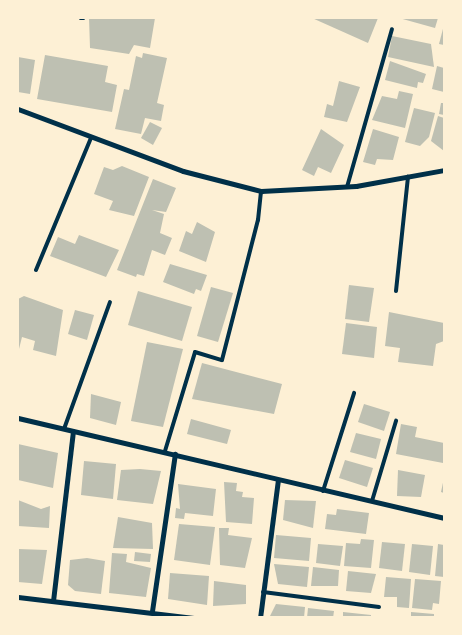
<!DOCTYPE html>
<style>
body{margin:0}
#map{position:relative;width:462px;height:635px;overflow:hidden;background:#fdf0d5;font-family:Roboto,sans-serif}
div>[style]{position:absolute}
.building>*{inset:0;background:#bec0b2}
.path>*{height:3px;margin:-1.5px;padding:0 1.5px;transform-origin:1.5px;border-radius:1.5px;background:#003049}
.service>*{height:4px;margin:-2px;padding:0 2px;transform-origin:2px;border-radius:2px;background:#003049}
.minor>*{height:5px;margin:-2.5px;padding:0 2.5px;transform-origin:2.5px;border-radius:2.5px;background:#003049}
span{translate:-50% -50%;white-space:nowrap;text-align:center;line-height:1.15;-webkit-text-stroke:4px #fdf0d5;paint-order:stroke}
.frame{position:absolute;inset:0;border:19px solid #fdf0d5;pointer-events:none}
</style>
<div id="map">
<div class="building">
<div style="clip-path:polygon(89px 18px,155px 18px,150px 48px,134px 45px,129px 54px,90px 48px)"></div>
<div style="clip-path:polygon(312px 18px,378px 18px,368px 43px)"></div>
<div style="clip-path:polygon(399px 18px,438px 18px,435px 28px)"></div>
<div style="clip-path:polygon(444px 25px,444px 45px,439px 44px)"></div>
<div style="clip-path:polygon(392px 36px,431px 44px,434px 67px,388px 57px)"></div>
<div style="clip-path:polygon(143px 53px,167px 58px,157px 103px,164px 105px,161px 121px,145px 118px,141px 134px,115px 129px,124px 89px,129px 90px,136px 56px,142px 58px)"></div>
<div style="clip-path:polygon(45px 55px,108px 66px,105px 82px,117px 85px,112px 112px,37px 99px)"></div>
<div style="clip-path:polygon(18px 57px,35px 60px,30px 94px,18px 92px)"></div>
<div style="clip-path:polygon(390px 61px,426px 74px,423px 83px,418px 82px,417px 88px,385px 80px)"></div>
<div style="clip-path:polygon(437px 66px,444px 68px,444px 92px,432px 89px)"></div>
<div style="clip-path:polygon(339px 81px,360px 87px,347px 122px,324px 117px,327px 104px,333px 106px)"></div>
<div style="clip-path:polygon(399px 91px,413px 94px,405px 128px,372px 120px,382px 96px,397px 99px)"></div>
<div style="clip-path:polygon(441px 103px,444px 103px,444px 115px,439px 114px)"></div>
<div style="clip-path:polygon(414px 108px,435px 113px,429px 137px,420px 146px,405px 142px)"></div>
<div style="clip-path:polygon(438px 116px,444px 118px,444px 151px,431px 141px)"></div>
<div style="clip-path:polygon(150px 122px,162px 128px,153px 145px,141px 138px)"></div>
<div style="clip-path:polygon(321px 129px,344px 145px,331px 173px,318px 167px,314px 176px,302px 170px)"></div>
<div style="clip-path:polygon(373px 129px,399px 137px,393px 160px,377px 159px,375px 165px,363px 162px)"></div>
<div style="clip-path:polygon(122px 166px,149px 177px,134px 216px,109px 210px,113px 201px,94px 194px,104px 167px,113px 170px)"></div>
<div style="clip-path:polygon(153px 179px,176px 188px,166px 212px,152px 210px,164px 214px,160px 233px,172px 238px,165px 255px,152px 250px,144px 276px,137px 274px,136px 277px,117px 270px)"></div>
<div style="clip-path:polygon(197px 222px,215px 232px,206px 262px,179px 251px,186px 231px,192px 234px)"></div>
<div style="clip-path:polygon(79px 235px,119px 250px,106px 277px,50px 256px,58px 237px,75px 244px)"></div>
<div style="clip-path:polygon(170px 264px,207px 275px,201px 291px,196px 289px,194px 294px,163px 282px)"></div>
<div style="clip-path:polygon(349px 285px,374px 288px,369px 322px,345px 319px)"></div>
<div style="clip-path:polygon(211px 287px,233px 293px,218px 342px,197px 336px)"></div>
<div style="clip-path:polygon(138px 291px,192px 307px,182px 341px,128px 325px)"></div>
<div style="clip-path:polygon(24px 296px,63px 310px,56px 356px,33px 350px,35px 341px,22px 337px,18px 353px,18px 299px)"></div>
<div style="clip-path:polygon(75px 310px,94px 315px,87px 340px,68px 334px)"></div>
<div style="clip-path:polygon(389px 312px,444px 323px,444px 341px,436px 344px,433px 366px,398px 362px,400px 348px,385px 346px)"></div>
<div style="clip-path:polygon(346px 323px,377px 327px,374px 358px,342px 354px)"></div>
<div style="clip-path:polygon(147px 342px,183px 349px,163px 427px,131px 421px)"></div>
<div style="clip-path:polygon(202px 363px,282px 384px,274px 414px,192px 399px)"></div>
<div style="clip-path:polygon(91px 394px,121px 402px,116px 425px,90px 418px)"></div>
<div style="clip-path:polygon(364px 404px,390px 412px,384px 431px,358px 422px)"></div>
<div style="clip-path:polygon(191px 419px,231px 430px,227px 444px,187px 434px)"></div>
<div style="clip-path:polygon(401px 424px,417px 427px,415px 437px,444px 443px,443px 463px,396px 454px)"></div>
<div style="clip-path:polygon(356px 433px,381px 439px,376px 459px,350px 452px)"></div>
<div style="clip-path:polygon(18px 444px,58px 453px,53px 488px,18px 480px)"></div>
<div style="clip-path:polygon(345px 460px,373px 468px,367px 487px,339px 478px)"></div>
<div style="clip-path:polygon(84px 461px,116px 464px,113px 499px,81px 495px)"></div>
<div style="clip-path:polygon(140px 469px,161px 471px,153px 504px,117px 500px,121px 470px)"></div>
<div style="clip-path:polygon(398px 470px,425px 475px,421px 497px,397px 496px)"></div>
<div style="clip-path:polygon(444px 478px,444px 493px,441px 492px)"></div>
<div style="clip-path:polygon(224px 482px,237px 483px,236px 491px,243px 492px,242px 497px,254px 498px,252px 524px,226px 522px)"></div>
<div style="clip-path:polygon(178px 484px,216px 489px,213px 516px,185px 513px,184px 519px,175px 518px,176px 508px,180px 509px)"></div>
<div style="clip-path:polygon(18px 500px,41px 509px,50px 506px,49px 528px,18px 526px)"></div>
<div style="clip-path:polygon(285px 500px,316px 501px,313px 528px,283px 520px)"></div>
<div style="clip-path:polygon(337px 509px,369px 513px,366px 534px,325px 529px,327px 514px,336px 515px)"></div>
<div style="clip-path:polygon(118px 517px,152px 523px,153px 549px,113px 548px)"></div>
<div style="clip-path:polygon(179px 524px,215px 527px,210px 565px,174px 560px)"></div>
<div style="clip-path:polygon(219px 528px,229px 528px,228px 535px,252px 538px,245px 568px,220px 565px)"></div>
<div style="clip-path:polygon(276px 535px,311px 538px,309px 561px,274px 558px)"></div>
<div style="clip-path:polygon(361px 539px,374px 540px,371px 568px,344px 566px,346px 543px,360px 544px)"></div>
<div style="clip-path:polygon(382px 542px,405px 544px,402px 571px,379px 568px)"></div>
<div style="clip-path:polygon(318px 544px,343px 546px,340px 566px,316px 563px)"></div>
<div style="clip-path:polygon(412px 544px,433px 546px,430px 575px,409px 572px)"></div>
<div style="clip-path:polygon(438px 544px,444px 545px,444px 577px,435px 576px)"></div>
<div style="clip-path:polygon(18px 549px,47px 550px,42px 584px,18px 582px)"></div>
<div style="clip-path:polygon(135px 552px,151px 554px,150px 562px,134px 561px)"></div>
<div style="clip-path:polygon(112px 553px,127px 554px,126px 562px,151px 568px,146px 597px,109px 593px)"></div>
<div style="clip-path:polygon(87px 558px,105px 561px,101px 594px,75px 591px,68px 585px,70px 560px)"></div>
<div style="clip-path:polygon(274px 564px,309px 567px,307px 587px,278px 584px)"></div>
<div style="clip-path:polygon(313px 567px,339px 570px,338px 586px,311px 586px)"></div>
<div style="clip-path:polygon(348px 571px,376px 574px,371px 593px,346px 591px)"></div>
<div style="clip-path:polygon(170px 573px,209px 576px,207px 605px,168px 599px)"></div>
<div style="clip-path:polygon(386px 577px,411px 579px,409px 608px,397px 607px,397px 597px,384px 597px)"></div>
<div style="clip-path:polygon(415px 579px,441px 581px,439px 604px,433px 603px,432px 610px,412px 608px)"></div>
<div style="clip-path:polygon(214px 581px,246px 585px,246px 604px,213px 606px)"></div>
<div style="clip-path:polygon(276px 604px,305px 607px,304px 618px,269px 618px)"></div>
<div style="clip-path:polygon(308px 608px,334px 611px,333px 618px,307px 618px)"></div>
<div style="clip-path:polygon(343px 612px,371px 615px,371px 618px,343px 618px)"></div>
<div style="clip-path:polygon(411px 612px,434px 614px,434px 618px,411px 618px)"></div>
</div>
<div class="path">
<div style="left:80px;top:18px;width:3px"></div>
</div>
<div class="service">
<div style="left:347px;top:187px;width:164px;rotate:-74.1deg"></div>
<div style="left:36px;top:270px;width:143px;rotate:-67.4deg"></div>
<div style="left:396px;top:291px;width:115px;rotate:-84deg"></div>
<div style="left:64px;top:429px;width:135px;rotate:-70.1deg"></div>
<div style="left:165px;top:451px;width:103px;rotate:-73.1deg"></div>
<div style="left:195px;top:352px;width:28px;rotate:17deg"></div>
<div style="left:222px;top:360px;width:145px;rotate:-75.6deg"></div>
<div style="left:258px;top:220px;width:29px;rotate:-84deg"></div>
<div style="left:323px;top:491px;width:103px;rotate:-72.4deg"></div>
<div style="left:372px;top:501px;width:84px;rotate:-73.3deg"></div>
<div style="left:263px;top:592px;width:117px;rotate:7.4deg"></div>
</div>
<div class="minor">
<div style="left:18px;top:109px;width:176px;rotate:20.6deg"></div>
<div style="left:183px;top:171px;width:81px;rotate:14.4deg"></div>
<div style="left:261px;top:191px;width:95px;rotate:-3deg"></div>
<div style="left:356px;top:186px;width:89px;rotate:-10.3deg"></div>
<div style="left:18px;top:418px;width:438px;rotate:13.2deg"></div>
<div style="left:18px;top:597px;width:177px;rotate:6.8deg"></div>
<div style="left:53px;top:601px;width:171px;rotate:-83.3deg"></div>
<div style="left:152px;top:611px;width:159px;rotate:-81.7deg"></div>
<div style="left:260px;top:618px;width:139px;rotate:-82.6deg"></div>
</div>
<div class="frame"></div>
</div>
